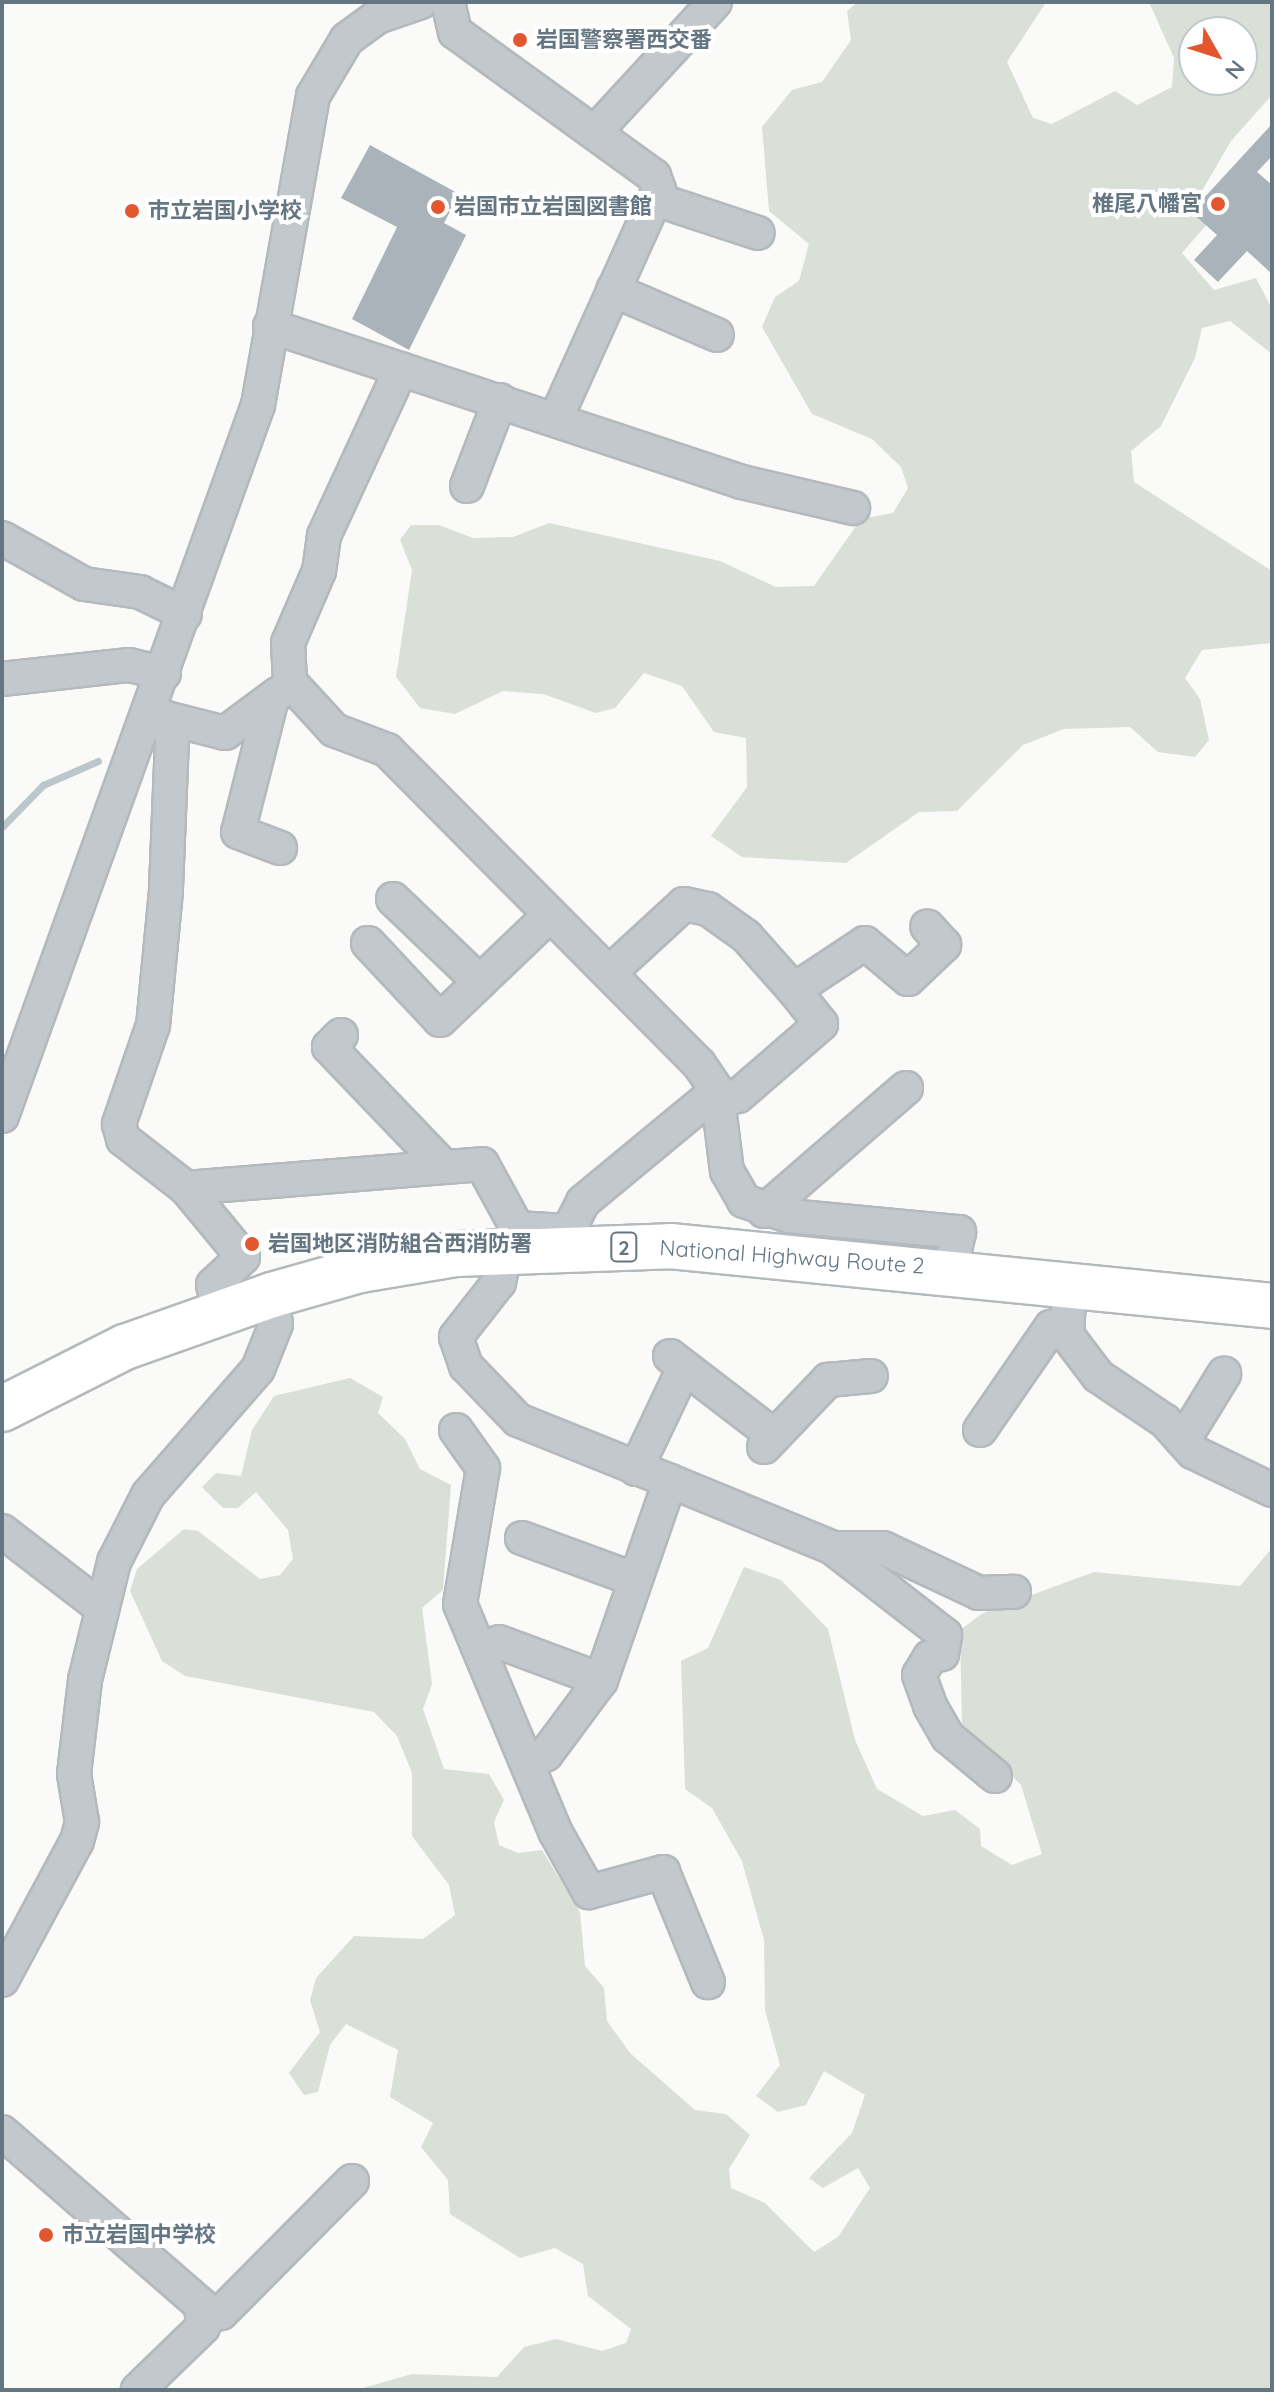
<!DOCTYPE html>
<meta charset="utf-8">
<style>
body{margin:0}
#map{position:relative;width:1274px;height:2392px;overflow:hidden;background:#fafaf8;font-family:Quicksand,"Noto Sans JP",sans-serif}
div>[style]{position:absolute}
.green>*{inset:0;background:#dadfd7}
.stream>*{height:7px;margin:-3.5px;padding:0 3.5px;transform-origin:3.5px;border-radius:3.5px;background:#bbc7cb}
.building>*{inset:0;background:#aab3b9}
.roads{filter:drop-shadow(2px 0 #b4b9bd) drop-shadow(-2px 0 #b4b9bd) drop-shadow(0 2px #b4b9bd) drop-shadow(0 -2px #b4b9bd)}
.minor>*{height:32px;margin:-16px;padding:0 16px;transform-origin:16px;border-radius:16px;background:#c3c8cc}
.highway>*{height:44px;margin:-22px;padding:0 22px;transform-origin:22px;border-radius:22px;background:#fff}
.dots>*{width:22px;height:22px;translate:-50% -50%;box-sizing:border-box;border:4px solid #fff;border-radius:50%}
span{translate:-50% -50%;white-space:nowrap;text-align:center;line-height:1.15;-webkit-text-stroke:8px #fff;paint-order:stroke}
.shield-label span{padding:2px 6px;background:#fff;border:2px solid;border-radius:6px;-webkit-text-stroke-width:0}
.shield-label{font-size:20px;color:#657683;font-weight:700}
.poi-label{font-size:22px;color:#657683;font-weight:700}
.left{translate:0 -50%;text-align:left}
.right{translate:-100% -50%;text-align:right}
.street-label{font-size:22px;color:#657683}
.frame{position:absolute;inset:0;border:4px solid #657683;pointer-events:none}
.north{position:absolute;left:1178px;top:16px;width:80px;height:80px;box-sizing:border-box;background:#fff;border:2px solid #c1c8cd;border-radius:50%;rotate:129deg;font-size:22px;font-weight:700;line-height:32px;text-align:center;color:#657683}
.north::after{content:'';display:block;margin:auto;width:28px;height:36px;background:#e4572e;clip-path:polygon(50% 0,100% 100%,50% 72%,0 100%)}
</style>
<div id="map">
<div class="green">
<div style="clip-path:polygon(evenodd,858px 2px,1046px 2px,1007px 62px,1033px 118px,1052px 124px,1115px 91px,1137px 105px,1172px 87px,1174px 58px,1149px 2px,1272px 2px,1272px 95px,1231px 141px,1203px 189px,1208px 223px,1182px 253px,1214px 290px,1256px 278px,1272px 309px,1272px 354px,1230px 321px,1202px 328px,1195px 358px,1161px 426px,1131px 451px,1134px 482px,1272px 571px,1272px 643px,1202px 650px,1185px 678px,1200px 699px,1209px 740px,1195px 757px,1158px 752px,1130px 727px,1064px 729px,1023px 745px,957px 811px,919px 812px,846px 863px,742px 857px,711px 836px,747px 787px,746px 738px,714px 732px,682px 686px,644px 673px,615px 708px,596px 713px,543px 694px,503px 691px,455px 714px,420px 708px,396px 677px,412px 570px,400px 540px,411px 525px,439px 525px,473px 538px,513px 537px,549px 523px,720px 561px,776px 587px,814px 586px,861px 519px,893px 513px,908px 488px,901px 467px,872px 439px,812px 414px,762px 327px,775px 297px,799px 281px,809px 244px,769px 211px,762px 127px,792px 90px,822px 82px,851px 40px,847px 11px,858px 2px,1194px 32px,1242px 32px,1242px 80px,1194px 80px,1194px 32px)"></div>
<div style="clip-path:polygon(350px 1378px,383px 1397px,378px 1413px,405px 1439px,420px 1469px,451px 1485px,443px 1590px,422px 1608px,432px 1684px,423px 1709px,444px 1769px,489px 1774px,504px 1800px,494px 1822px,499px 1845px,518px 1853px,542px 1850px,580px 1912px,585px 1966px,604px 1988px,607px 2021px,630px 2053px,695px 2110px,726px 2114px,750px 2135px,729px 2169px,731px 2188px,765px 2203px,814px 2252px,838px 2237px,870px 2188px,858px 2168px,823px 2188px,809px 2178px,852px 2133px,865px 2095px,824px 2071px,806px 2105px,778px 2112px,756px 2096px,780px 2065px,765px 2010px,764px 1940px,742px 1861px,712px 1808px,685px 1789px,681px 1661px,708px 1648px,744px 1567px,781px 1580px,828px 1629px,855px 1740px,877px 1789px,923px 1816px,955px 1810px,980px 1829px,981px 1846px,1012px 1865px,1042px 1854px,1021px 1785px,962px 1725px,960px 1630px,983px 1613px,1094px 1572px,1240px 1586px,1272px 1548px,1272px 2390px,356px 2390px,412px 2374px,497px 2377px,524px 2347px,556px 2339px,602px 2351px,626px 2343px,631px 2329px,588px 2296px,583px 2264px,555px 2248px,520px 2258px,450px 2214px,448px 2180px,421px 2147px,433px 2123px,390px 2097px,398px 2050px,346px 2024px,330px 2045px,318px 2092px,304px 2095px,289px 2073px,320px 2032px,310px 2000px,316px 1978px,354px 1936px,423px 1939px,455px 1915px,449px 1885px,412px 1836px,412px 1773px,397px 1736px,374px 1712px,185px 1676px,162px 1661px,130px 1591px,137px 1569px,184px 1529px,198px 1531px,260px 1579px,280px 1575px,293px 1559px,288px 1530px,256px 1492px,238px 1508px,223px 1508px,202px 1487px,216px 1473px,241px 1476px,252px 1430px,274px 1396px)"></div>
</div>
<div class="stream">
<div style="left:2px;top:827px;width:59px;rotate:-45.7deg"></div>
<div style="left:43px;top:785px;width:60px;rotate:-23.6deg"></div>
</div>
<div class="building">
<div style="clip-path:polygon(1272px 124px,1272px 156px,1257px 172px,1272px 185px,1272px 274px,1247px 251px,1218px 282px,1194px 260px,1217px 235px,1191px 212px)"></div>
<div style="clip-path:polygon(370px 145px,459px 194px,444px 223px,466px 235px,409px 350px,352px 319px,397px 227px,341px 198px)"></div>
</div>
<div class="roads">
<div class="minor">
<div style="left:448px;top:2px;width:31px;rotate:77deg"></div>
<div style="left:455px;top:32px;width:246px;rotate:35.9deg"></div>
<div style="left:654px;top:176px;width:15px;rotate:70deg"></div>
<div style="left:659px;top:190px;width:250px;rotate:114.3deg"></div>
<div style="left:595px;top:132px;width:177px;rotate:-47.3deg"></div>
<div style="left:655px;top:199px;width:108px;rotate:18.3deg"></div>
<div style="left:613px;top:290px;width:113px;rotate:23.4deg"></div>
<div style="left:270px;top:326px;width:497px;rotate:18.3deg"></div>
<div style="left:742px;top:482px;width:114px;rotate:13.2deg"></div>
<div style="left:401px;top:369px;width:184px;rotate:114.8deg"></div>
<div style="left:324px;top:536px;width:35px;rotate:98deg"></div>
<div style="left:319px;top:571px;width:78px;rotate:113.3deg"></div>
<div style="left:288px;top:643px;width:39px;rotate:87deg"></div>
<div style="left:290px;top:682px;width:65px;rotate:47.5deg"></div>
<div style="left:334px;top:730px;width:57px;rotate:20.7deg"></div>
<div style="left:387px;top:750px;width:443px;rotate:45.2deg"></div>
<div style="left:699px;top:1064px;width:32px;rotate:56deg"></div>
<div style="left:717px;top:1091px;width:174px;rotate:140.4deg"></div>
<div style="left:583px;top:1202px;width:53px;rotate:117.1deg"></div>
<div style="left:467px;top:486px;width:92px;rotate:-69deg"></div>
<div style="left:2px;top:538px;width:94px;rotate:29.3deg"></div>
<div style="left:84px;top:584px;width:57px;rotate:8.1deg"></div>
<div style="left:140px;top:592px;width:50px;rotate:26.1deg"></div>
<div style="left:2px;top:679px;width:128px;rotate:-6.3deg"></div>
<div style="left:129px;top:665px;width:36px;rotate:13deg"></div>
<div style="left:271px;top:702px;width:134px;rotate:104.2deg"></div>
<div style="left:238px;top:832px;width:45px;rotate:20.9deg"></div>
<div style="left:149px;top:710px;width:19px;rotate:25deg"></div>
<div style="left:166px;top:718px;width:22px;rotate:74deg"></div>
<div style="left:172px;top:739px;width:152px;rotate:92.3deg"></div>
<div style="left:166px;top:891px;width:135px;rotate:95.5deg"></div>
<div style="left:153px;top:1025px;width:105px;rotate:109deg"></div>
<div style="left:119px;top:1124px;width:16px;rotate:75deg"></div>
<div style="left:123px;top:1139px;width:80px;rotate:37.9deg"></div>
<div style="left:186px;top:1188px;width:89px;rotate:50.4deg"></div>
<div style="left:243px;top:1257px;width:41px;rotate:137deg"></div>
<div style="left:213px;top:1285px;width:29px;rotate:76deg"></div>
<div style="left:166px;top:718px;width:61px;rotate:14.3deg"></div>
<div style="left:225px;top:733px;width:67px;rotate:-36.5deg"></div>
<div style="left:393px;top:899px;width:120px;rotate:43.7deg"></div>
<div style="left:368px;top:943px;width:105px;rotate:46.9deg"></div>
<div style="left:440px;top:1020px;width:152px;rotate:-43.7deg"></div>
<div style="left:609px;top:973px;width:102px;rotate:-42.6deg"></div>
<div style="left:684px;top:904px;width:25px;rotate:12deg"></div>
<div style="left:708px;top:909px;width:47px;rotate:35.4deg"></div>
<div style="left:746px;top:936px;width:72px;rotate:48.4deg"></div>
<div style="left:341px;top:1035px;width:17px;rotate:135deg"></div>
<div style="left:329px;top:1047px;width:166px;rotate:46.2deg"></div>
<div style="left:717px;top:1091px;width:81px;rotate:82.9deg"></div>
<div style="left:727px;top:1171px;width:34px;rotate:60deg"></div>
<div style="left:744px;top:1201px;width:47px;rotate:18.4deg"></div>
<div style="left:789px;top:1216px;width:171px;rotate:5.4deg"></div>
<div style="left:959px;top:1232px;width:38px;rotate:102deg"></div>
<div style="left:719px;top:1100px;width:19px;rotate:-12deg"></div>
<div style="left:738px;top:1096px;width:110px;rotate:-40.9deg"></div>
<div style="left:821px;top:1024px;width:43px;rotate:-128.5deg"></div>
<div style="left:794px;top:990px;width:85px;rotate:-33.5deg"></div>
<div style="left:865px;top:943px;width:56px;rotate:39.9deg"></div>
<div style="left:908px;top:979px;width:50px;rotate:-43.4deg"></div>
<div style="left:944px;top:945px;width:25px;rotate:-132deg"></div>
<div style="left:2px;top:1116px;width:756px;rotate:-70.2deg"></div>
<div style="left:258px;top:405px;width:314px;rotate:-79.9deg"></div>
<div style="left:313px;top:96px;width:66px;rotate:-59.2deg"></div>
<div style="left:347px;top:39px;width:37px;rotate:-36deg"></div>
<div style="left:377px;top:17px;width:46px;rotate:-18.8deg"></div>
<div style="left:186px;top:1188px;width:297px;rotate:-4.6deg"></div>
<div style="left:482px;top:1164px;width:73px;rotate:61.3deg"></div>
<div style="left:517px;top:1228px;width:48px;rotate:3.6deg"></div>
<div style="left:764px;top:1211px;width:188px;rotate:-40.9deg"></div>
<div style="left:505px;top:1252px;width:31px;rotate:101deg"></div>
<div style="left:499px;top:1282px;width:70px;rotate:128deg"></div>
<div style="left:456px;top:1337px;width:31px;rotate:71deg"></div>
<div style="left:466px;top:1366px;width:75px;rotate:46.1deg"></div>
<div style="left:518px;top:1420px;width:164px;rotate:21.9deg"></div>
<div style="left:670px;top:1481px;width:211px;rotate:109.1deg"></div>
<div style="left:601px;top:1680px;width:92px;rotate:126.6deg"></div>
<div style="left:546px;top:1754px;width:21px;rotate:152deg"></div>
<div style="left:1070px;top:1283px;width:52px;rotate:93.3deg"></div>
<div style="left:1067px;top:1335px;width:51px;rotate:52.9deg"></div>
<div style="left:1098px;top:1376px;width:81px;rotate:33.9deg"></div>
<div style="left:1165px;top:1421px;width:42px;rotate:47.9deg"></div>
<div style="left:1193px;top:1452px;width:88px;rotate:25.7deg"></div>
<div style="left:670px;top:1356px;width:130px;rotate:37.5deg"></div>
<div style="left:456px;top:1430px;width:47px;rotate:54.6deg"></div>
<div style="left:483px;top:1468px;width:138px;rotate:99.6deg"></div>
<div style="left:460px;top:1604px;width:248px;rotate:67.3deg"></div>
<div style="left:556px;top:1833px;width:68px;rotate:60.8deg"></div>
<div style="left:589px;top:1892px;width:77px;rotate:-15.1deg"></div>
<div style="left:663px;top:1872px;width:119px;rotate:67.8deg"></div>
<div style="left:980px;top:1430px;width:125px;rotate:-55.4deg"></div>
<div style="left:1051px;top:1327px;width:15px;rotate:-16deg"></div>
<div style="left:1183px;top:1441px;width:79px;rotate:-58.5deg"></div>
<div style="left:764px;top:1447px;width:93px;rotate:-46.3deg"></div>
<div style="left:828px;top:1380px;width:43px;rotate:-5.3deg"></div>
<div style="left:636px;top:1469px;width:112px;rotate:-64.6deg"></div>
<div style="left:670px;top:1481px;width:176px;rotate:22.3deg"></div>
<div style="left:833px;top:1548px;width:50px"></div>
<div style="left:883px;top:1548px;width:106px;rotate:25.1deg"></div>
<div style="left:979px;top:1593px;width:35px;rotate:-2deg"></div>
<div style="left:2px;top:1531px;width:121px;rotate:37.6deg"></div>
<div style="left:522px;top:1538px;width:121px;rotate:20.2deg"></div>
<div style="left:833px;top:1548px;width:142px;rotate:37.8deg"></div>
<div style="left:945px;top:1635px;width:19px;rotate:99deg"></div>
<div style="left:942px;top:1654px;width:12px;rotate:166deg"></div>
<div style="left:930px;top:1657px;width:21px;rotate:121deg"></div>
<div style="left:919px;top:1675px;width:33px;rotate:70deg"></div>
<div style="left:930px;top:1706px;width:36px;rotate:60deg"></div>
<div style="left:948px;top:1737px;width:61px;rotate:39.7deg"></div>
<div style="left:499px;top:1642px;width:109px;rotate:20.4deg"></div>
<div style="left:2px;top:1980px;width:158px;rotate:-61.7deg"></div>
<div style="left:77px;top:1841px;width:20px;rotate:-75deg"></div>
<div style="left:82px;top:1822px;width:49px;rotate:-99.5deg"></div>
<div style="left:74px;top:1774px;width:95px;rotate:-83.3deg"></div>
<div style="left:85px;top:1680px;width:122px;rotate:-76.2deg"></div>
<div style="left:114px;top:1562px;width:75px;rotate:-63.1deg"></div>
<div style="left:148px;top:1495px;width:167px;rotate:-48.9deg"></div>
<div style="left:258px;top:1369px;width:48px;rotate:-68.2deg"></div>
<div style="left:276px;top:1324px;width:29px;rotate:-98deg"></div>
<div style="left:2px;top:2132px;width:264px;rotate:41deg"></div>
<div style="left:201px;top:2305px;width:22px;rotate:85deg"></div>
<div style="left:203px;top:2327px;width:91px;rotate:135.9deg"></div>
<div style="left:207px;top:2316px;width:14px;rotate:-12deg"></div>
<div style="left:221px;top:2313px;width:186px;rotate:-45.2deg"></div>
</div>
<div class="highway">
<div style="left:2px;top:1409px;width:138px;rotate:-26.8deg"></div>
<div style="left:125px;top:1347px;width:156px;rotate:-19.5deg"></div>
<div style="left:272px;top:1295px;width:91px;rotate:-15.9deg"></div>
<div style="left:360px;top:1270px;width:97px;rotate:-9.5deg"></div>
<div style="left:456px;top:1254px;width:214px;rotate:-2.1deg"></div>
<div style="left:670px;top:1246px;width:605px;rotate:5.69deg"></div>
</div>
</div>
<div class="dots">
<div style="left:520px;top:40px;background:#e4572e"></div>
<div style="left:1218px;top:204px;background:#e4572e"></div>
<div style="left:438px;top:207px;background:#e4572e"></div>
<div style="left:132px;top:211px;background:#e4572e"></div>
<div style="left:252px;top:1244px;background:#e4572e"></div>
<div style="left:46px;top:2235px;background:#e4572e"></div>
</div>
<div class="shield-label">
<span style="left:624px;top:1247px">2</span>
</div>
<div class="poi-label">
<span class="left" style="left:536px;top:40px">岩国警察署西交番</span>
<span class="right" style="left:1202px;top:204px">椎尾八幡宮</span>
<span class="left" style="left:454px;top:207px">岩国市立岩国図書館</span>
<span class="left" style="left:148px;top:211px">市立岩国小学校</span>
<span class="left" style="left:268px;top:1244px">岩国地区消防組合西消防署</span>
<span class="left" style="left:62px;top:2235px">市立岩国中学校</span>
</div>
<div class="street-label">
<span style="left:792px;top:1257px;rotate:4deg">National Highway Route 2</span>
</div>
<div class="frame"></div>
<div class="north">N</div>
</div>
